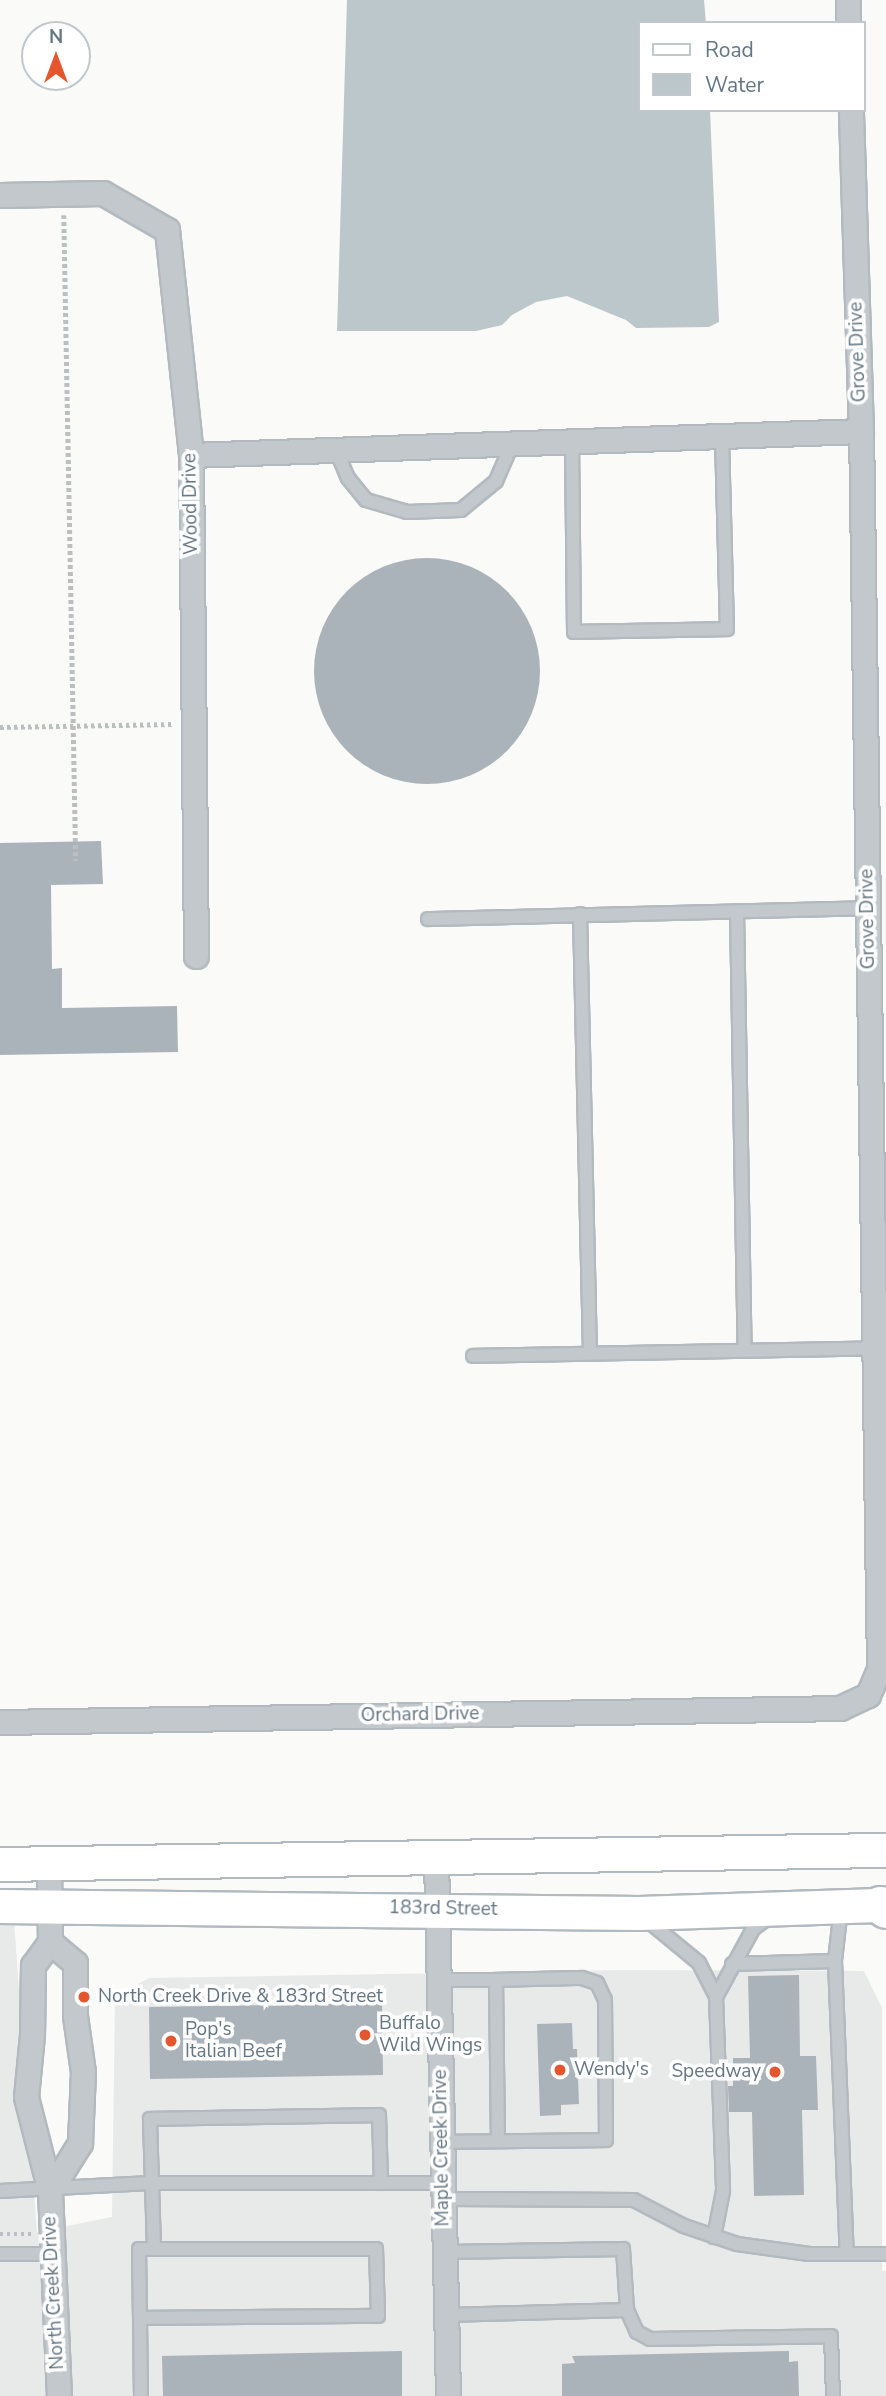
<!DOCTYPE html>
<style>
body{margin:0}
#map{position:relative;width:886px;height:2396px;overflow:hidden;background:#fafaf8;font-family:"Nunito Sans",sans-serif}
div>[style]{position:absolute}
.built>*{inset:0;background:#e8e9e9}
.water>*{inset:0;background:#bbc7cb}
.building>*{inset:0;background:#aab3b9}
.round{border-radius:50%}
.path>*{height:4.5px;margin-top:-2.25px;transform-origin:0;background:repeating-linear-gradient(90deg,#bbbfc2 0 3.5px,transparent 0 7px)}
.roads{filter:drop-shadow(2px 0 #b3babf) drop-shadow(-2px 0 #b3babf) drop-shadow(0 2px #b3babf) drop-shadow(0 -2px #b3babf)}
.lane>*{height:12px;margin:-6px;padding:0 6px;transform-origin:6px;border-radius:6px;background:#c3c8cc}
.street>*{height:23px;margin:-11.5px;padding:0 11.5px;transform-origin:11.5px;border-radius:11.5px;background:#c3c8cc}
.secondary>*{height:33px;margin:-16.5px;padding:0 16.5px;transform-origin:16.5px;border-radius:16.5px;background:#fff}
.primary>*{height:37px;margin:-18.5px;padding:0 18.5px;transform-origin:18.5px;border-radius:18.5px;background:#fff}
.dots>*{width:19px;height:19px;translate:-50% -50%;box-sizing:border-box;border:4px solid #fff;border-radius:50%}
span{translate:-50% -50%;white-space:nowrap;text-align:center;line-height:1.15;-webkit-text-stroke:7px #fff;paint-order:stroke}
.street-label{font-size:19px;color:#657683}
.poi-label{font-size:19px;color:#657683}
.left{translate:0 -50%;text-align:left}
.right{translate:-100% -50%;text-align:right}
.legend{position:absolute;left:638px;top:21px;width:228px;height:91px;box-sizing:border-box;background:#fff;border:2px solid #c1c8cd;margin:0;padding:9px 12px;list-style:none;font-size:21px;color:#657683}
.legend li{display:flex;align-items:center;gap:14px;height:35px}
.legend b{width:35px;border:2px solid #c1c8cd}
.north{position:absolute;left:21px;top:21px;width:70px;height:70px;box-sizing:border-box;background:#fff;border:2px solid #c1c8cd;border-radius:50%;rotate:0deg;font-size:19px;font-weight:700;line-height:28px;text-align:center;color:#657683}
.north::after{content:'';display:block;margin:auto;width:24px;height:32px;background:#e4572e;clip-path:polygon(50% 0,100% 100%,50% 72%,0 100%)}
</style>
<div id="map">
<div class="built">
<div style="clip-path:polygon(14px 1921px,37px 2232px,112px 2217px,115px 1997px,149px 1978px,624px 1970px,864px 1971px,882px 2008px,882px 2271px,886px 2271px,886px 2396px,0 2396px,0 1922px)"></div>
</div>
<div class="water">
<div style="clip-path:polygon(347px 0,704px 0,706px 23px,639px 23px,639px 110px,710px 110px,719px 322px,709px 327px,636px 328px,626px 320px,567px 296px,536px 302px,512px 315px,502px 325px,476px 331px,337px 331px)"></div>
</div>
<div class="building">
<div class="round" style="left:314px;top:558px;width:226px;height:226px"></div>
<div style="clip-path:polygon(101px 841px,103px 884px,51px 885px,52px 969px,62px 968px,62px 1008px,177px 1006px,178px 1052px,0 1055px,0 843px)"></div>
<div style="clip-path:polygon(799px 1975px,800px 2056px,816px 2056px,818px 2110px,802px 2110px,804px 2195px,754px 2196px,752px 2112px,729px 2112px,728px 2086px,733px 2086px,733px 2058px,750px 2058px,748px 1976px)"></div>
<div style="clip-path:polygon(382px 2003px,383px 2075px,150px 2079px,149px 2007px)"></div>
<div style="clip-path:polygon(572px 2023px,573px 2049px,577px 2049px,579px 2104px,561px 2105px,561px 2115px,540px 2116px,537px 2024px)"></div>
<div style="clip-path:polygon(402px 2351px,402px 2396px,163px 2396px,162px 2356px)"></div>
<div style="clip-path:polygon(789px 2351px,789px 2362px,798px 2361px,799px 2396px,562px 2396px,562px 2364px,575px 2363px,572px 2356px)"></div>
</div>
<div class="path">
<div style="left:64px;top:215px;width:646px;rotate:88.94deg"></div>
<div style="left:0;top:727px;width:174px;rotate:-1deg"></div>
<div style="left:0;top:2234px;width:31px"></div>
</div>
<div class="roads">
<div class="lane">
<div style="left:572px;top:441px;width:191px;rotate:89.4deg"></div>
<div style="left:574px;top:632px;width:153px;rotate:-1.1deg"></div>
<div style="left:727px;top:629px;width:193px;rotate:-91.5deg"></div>
<div style="left:336px;top:450px;width:30px;rotate:67deg"></div>
<div style="left:348px;top:478px;width:28px;rotate:51deg"></div>
<div style="left:366px;top:500px;width:43px;rotate:16.3deg"></div>
<div style="left:407px;top:512px;width:54px;rotate:-2.1deg"></div>
<div style="left:461px;top:510px;width:45px;rotate:-39.6deg"></div>
<div style="left:496px;top:481px;width:40px;rotate:-66.6deg"></div>
<div style="left:737px;top:912px;width:438px;rotate:89deg"></div>
<div style="left:580px;top:914px;width:437px;rotate:88.7deg"></div>
<div style="left:428px;top:919px;width:440px;rotate:-1.4deg"></div>
<div style="left:473px;top:1356px;width:401px;rotate:-1.1deg"></div>
<div style="left:841px;top:1908px;width:53px;rotate:96.5deg"></div>
<div style="left:835px;top:1961px;width:293px;rotate:87.7deg"></div>
<div style="left:647px;top:1920px;width:67px;rotate:39.6deg"></div>
<div style="left:699px;top:1963px;width:38px;rotate:63deg"></div>
<div style="left:716px;top:1997px;width:194px;rotate:87.9deg"></div>
<div style="left:723px;top:2191px;width:47px;rotate:101.1deg"></div>
<div style="left:732px;top:1964px;width:103px;rotate:-1.7deg"></div>
<div style="left:439px;top:1980px;width:57px"></div>
<div style="left:716px;top:1997px;width:77px;rotate:-61.4deg"></div>
<div style="left:753px;top:1929px;width:20px;rotate:-37deg"></div>
<div style="left:442px;top:2142px;width:164px;rotate:-0.7deg"></div>
<div style="left:606px;top:2140px;width:140px;rotate:-90.4deg"></div>
<div style="left:605px;top:2000px;width:19px;rotate:-115deg"></div>
<div style="left:597px;top:1983px;width:16px;rotate:-162deg"></div>
<div style="left:582px;top:1978px;width:86px;rotate:178.7deg"></div>
<div style="left:496px;top:1980px;width:161px;rotate:89.3deg"></div>
<div style="left:0;top:2191px;width:150px;rotate:-3.1deg"></div>
<div style="left:150px;top:2183px;width:293px"></div>
<div style="left:443px;top:2199px;width:191px;rotate:0.3deg"></div>
<div style="left:634px;top:2200px;width:56px;rotate:27.5deg"></div>
<div style="left:684px;top:2226px;width:56px;rotate:18.8deg"></div>
<div style="left:737px;top:2244px;width:73px;rotate:7.9deg"></div>
<div style="left:809px;top:2254px;width:77px"></div>
<div style="left:154px;top:2248px;width:129px;rotate:-91.8deg"></div>
<div style="left:150px;top:2119px;width:229px;rotate:-1deg"></div>
<div style="left:379px;top:2115px;width:68px;rotate:88.3deg"></div>
<div style="left:444px;top:2252px;width:179px;rotate:-1deg"></div>
<div style="left:623px;top:2249px;width:61px;rotate:86.2deg"></div>
<div style="left:627px;top:2310px;width:181px;rotate:178.4deg"></div>
<div style="left:0;top:2254px;width:52px"></div>
<div style="left:627px;top:2310px;width:24px;rotate:66deg"></div>
<div style="left:637px;top:2332px;width:15px;rotate:28deg"></div>
<div style="left:650px;top:2339px;width:181px;rotate:-0.9deg"></div>
<div style="left:831px;top:2336px;width:60px;rotate:88.1deg"></div>
<div style="left:140px;top:2318px;width:238px;rotate:-0.5deg"></div>
<div style="left:378px;top:2316px;width:67px;rotate:-91.7deg"></div>
<div style="left:376px;top:2249px;width:237px;rotate:180deg"></div>
<div style="left:139px;top:2249px;width:69px;rotate:89.2deg"></div>
<div style="left:140px;top:2318px;width:78px;rotate:89.3deg"></div>
</div>
<div class="street">
<div style="left:848px;top:0;width:23px;rotate:90deg"></div>
<div style="left:0;top:195px;width:103px;rotate:-1.1deg"></div>
<div style="left:103px;top:193px;width:74px;rotate:30deg"></div>
<div style="left:167px;top:230px;width:226px;rotate:83.9deg"></div>
<div style="left:191px;top:455px;width:501px;rotate:89.43deg"></div>
<div style="left:191px;top:455px;width:670px;rotate:-2.05deg"></div>
<div style="left:0;top:1722px;width:840px;rotate:-0.95deg"></div>
<div style="left:840px;top:1708px;width:31px;rotate:-25deg"></div>
<div style="left:868px;top:1695px;width:28px;rotate:-67deg"></div>
<div style="left:879px;top:1669px;width:1238px;rotate:-90.83deg"></div>
<div style="left:861px;top:431px;width:321px;rotate:-91.8deg"></div>
<div style="left:436px;top:1858px;width:538px;rotate:88.72deg"></div>
<div style="left:49px;top:1863px;width:79px;rotate:89.3deg"></div>
<div style="left:50px;top:1942px;width:29px;rotate:126deg"></div>
<div style="left:33px;top:1965px;width:70px;rotate:90.8deg"></div>
<div style="left:32px;top:2035px;width:62px;rotate:95.5deg"></div>
<div style="left:26px;top:2097px;width:97px;rotate:75.7deg"></div>
<div style="left:50px;top:2191px;width:205px;rotate:87.5deg"></div>
<div style="left:50px;top:2191px;width:57px;rotate:-58deg"></div>
<div style="left:80px;top:2143px;width:71px;rotate:-87.6deg"></div>
<div style="left:83px;top:2072px;width:57px;rotate:-98.1deg"></div>
<div style="left:75px;top:2016px;width:53px;rotate:-90deg"></div>
<div style="left:75px;top:1963px;width:33px;rotate:-140deg"></div>
</div>
<div class="secondary">
<div style="left:0;top:1864px;width:886px;rotate:-0.91deg"></div>
<div style="left:0;top:1906px;width:639px;rotate:0.63deg"></div>
<div style="left:639px;top:1913px;width:247px;rotate:-1.9deg"></div>
</div>
<div class="primary">
<div style="left:880px;top:1905px;width:7px;rotate:34deg"></div>
</div>
</div>
<div class="dots">
<div style="left:84px;top:1997px;background:#e4572e"></div>
<div style="left:365px;top:2035px;background:#e4572e"></div>
<div style="left:171px;top:2041px;background:#e4572e"></div>
<div style="left:560px;top:2070px;background:#e4572e"></div>
<div style="left:775px;top:2072px;background:#e4572e"></div>
</div>
<div class="street-label">
<span style="left:858px;top:352px;rotate:-92deg">Grove Drive</span>
<span style="left:191px;top:504px;rotate:-91deg">Wood Drive</span>
<span style="left:868px;top:919px;rotate:-91deg">Grove Drive</span>
<span style="left:420px;top:1715px;rotate:-1deg">Orchard Drive</span>
<span style="left:443px;top:1909px;rotate:1deg">183rd Street</span>
<span style="left:442px;top:2148px;rotate:-91deg">Maple Creek Drive</span>
<span style="left:54px;top:2293px;rotate:-93deg">North Creek Drive</span>
</div>
<div class="poi-label">
<span class="left" style="left:98px;top:1997px">North Creek Drive &amp; 183rd Street</span>
<span class="left" style="left:379px;top:2035px">Buffalo<br>Wild Wings</span>
<span class="left" style="left:185px;top:2041px">Pop's<br>Italian Beef</span>
<span class="left" style="left:574px;top:2070px">Wendy's</span>
<span class="right" style="left:761px;top:2072px">Speedway</span>
</div>
<ul class="legend">
<li><b style="height:9px;background:#fff"></b>Road</li>
<li><b style="height:19px;background:#bbc7cb"></b>Water</li>
</ul>
<div class="north">N</div>
</div>
